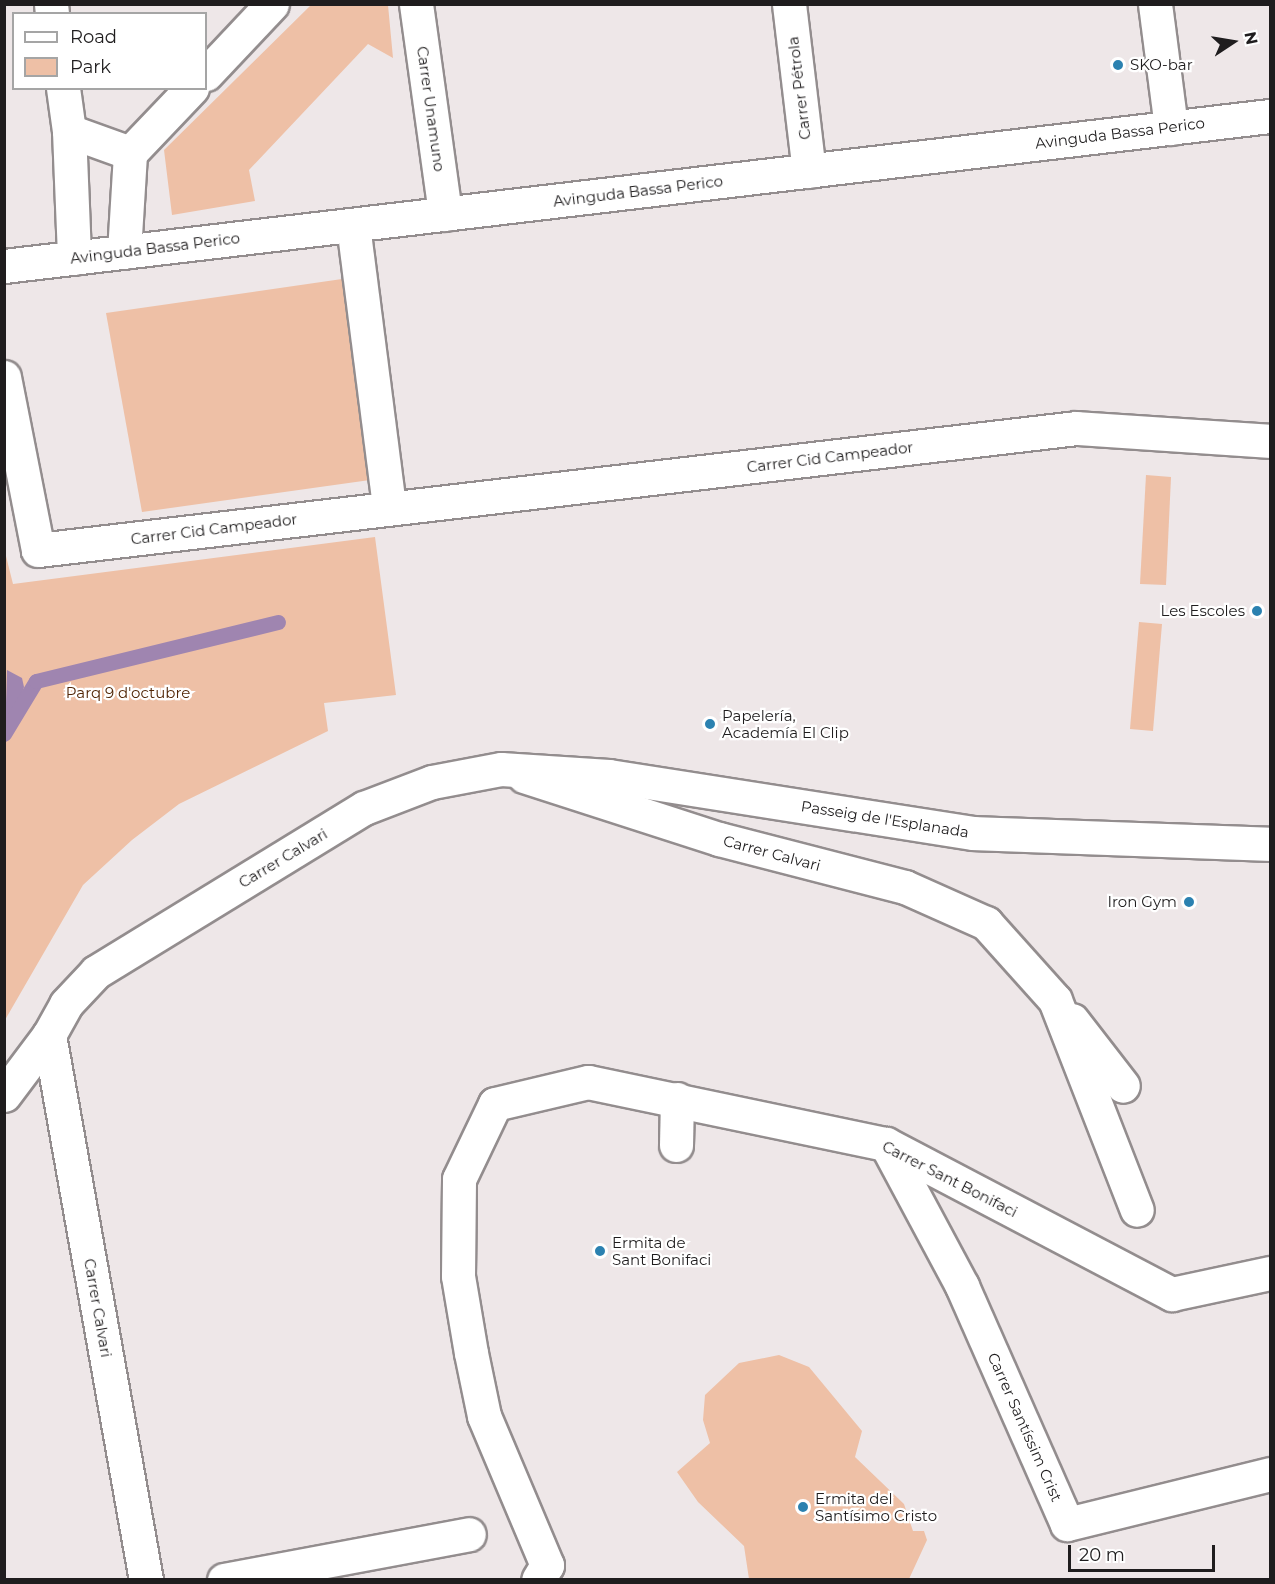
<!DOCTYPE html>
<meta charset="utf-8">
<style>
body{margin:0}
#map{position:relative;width:1275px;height:1584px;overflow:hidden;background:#eee7e8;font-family:Montserrat,sans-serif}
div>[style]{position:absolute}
.green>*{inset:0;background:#eec0a6}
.water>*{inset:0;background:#9f85b0}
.stream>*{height:15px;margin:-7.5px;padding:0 7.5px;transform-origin:7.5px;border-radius:7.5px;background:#9f85b0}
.roads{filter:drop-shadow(2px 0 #938d8e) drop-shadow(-2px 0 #938d8e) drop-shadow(0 2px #938d8e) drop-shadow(0 -2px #938d8e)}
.pedestrian>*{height:33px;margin:-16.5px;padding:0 16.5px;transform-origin:16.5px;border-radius:16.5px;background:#fff}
.minor>*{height:33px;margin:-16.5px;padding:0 16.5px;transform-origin:16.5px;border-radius:16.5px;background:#fff}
.dots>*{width:16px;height:16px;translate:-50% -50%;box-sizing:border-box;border:3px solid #fff;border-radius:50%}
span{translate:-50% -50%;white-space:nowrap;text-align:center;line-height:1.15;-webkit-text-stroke:4.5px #fff;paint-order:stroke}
.poi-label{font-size:15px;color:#1f1d1e}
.left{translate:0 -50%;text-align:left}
.right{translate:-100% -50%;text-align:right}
.street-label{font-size:15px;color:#1f1d1e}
.park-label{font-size:15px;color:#522606}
.frame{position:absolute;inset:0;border:6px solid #1f1d1e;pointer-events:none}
.legend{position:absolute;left:12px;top:12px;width:195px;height:78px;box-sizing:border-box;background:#fff;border:2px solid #a5a5a5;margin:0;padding:8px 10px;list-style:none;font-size:18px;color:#1f1d1e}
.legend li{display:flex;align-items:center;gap:12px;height:30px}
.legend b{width:30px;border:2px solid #a5a5a5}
.north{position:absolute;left:1203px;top:12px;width:60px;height:60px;-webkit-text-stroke:4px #fff;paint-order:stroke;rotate:78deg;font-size:16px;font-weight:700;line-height:24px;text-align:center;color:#1f1d1e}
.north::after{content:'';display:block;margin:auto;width:21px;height:27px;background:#1f1d1e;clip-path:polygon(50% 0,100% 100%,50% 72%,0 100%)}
.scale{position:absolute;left:1068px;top:1545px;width:147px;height:27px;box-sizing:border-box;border:3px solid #1f1d1e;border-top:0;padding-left:8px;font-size:18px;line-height:21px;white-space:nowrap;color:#1f1d1e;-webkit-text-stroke:4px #fff;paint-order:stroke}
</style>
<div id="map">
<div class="green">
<div style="clip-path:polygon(312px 4px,388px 5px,393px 58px,368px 44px,249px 170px,255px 201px,172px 215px,164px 150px)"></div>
<div style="clip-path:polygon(342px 279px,370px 480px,142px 512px,106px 313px)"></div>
<div style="clip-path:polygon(1146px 475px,1171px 477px,1166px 585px,1140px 584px)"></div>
<div style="clip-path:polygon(375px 537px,396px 695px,324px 703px,328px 731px,179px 804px,132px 840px,83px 885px,5px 1020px,4px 548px,13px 584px)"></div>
<div style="clip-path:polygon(1139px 622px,1162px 624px,1153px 731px,1130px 729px)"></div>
<div style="clip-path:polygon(779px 1355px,809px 1367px,862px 1431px,855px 1457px,904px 1504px,913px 1531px,924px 1531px,927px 1540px,909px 1579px,749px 1579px,744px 1546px,698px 1502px,677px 1472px,710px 1443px,703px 1420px,705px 1395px,739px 1363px)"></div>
</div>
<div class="water">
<div style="clip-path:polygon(7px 670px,22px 678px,24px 687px,16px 714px,5px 734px)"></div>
</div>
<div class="stream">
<div style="left:4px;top:734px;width:62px;rotate:-58.9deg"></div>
<div style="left:36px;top:681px;width:249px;rotate:-13.7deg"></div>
</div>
<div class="roads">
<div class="pedestrian">
<div style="left:524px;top:776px;width:205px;rotate:17.9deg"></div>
<div style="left:719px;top:839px;width:192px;rotate:14.5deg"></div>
<div style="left:905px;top:887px;width:89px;rotate:24deg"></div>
<div style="left:986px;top:923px;width:103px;rotate:48.1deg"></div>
<div style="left:1055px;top:1000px;width:225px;rotate:68.7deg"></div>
<div style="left:1072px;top:1020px;width:83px;rotate:52.3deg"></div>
<div style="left:886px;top:1144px;width:161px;rotate:61.8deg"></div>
<div style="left:962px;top:1286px;width:260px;rotate:66.2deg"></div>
<div style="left:1067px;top:1524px;width:209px;rotate:-13.8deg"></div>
<div style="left:676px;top:1145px;width:46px;rotate:-88.8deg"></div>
<div style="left:471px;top:1353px;width:64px;rotate:78.3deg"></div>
<div style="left:484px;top:1416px;width:162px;rotate:67.1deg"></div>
<div style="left:547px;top:1565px;width:17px;rotate:121deg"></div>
<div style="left:224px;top:1580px;width:249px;rotate:-10.6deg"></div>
</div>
<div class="minor">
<div style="left:51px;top:4px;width:10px;rotate:84deg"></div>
<div style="left:416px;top:4px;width:212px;rotate:82.1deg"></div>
<div style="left:789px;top:4px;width:168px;rotate:83.2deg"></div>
<div style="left:1155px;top:4px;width:125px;rotate:82.6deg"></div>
<div style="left:206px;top:74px;width:96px;rotate:-46.7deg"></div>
<div style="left:63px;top:88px;width:43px;rotate:82.1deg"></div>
<div style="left:69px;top:131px;width:127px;rotate:87.7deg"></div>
<div style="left:69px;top:131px;width:65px;rotate:19.8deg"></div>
<div style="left:353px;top:225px;width:284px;rotate:82.7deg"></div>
<div style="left:124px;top:252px;width:99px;rotate:-86.5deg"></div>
<div style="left:130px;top:153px;width:90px;rotate:-46.4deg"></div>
<div style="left:4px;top:266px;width:1275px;rotate:-6.76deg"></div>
<div style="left:4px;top:377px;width:176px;rotate:78.9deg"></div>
<div style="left:38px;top:550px;width:1045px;rotate:-6.7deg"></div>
<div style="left:1076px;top:428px;width:194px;rotate:3.8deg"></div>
<div style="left:49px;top:1035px;width:554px;rotate:79.91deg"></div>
<div style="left:4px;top:1095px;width:75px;rotate:-53.1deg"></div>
<div style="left:49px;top:1035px;width:35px;rotate:-61deg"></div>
<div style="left:66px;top:1004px;width:44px;rotate:-46.8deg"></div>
<div style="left:96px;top:972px;width:314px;rotate:-31.5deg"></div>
<div style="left:364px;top:808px;width:73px;rotate:-20.9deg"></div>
<div style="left:432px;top:782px;width:70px;rotate:-10.7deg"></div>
<div style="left:501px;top:769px;width:108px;rotate:3.7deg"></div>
<div style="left:609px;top:776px;width:369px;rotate:8.9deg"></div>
<div style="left:974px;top:833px;width:296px;rotate:2.1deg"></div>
<div style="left:471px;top:1353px;width:78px;rotate:-99.6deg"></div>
<div style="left:458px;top:1276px;width:97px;rotate:-89.4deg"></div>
<div style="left:459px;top:1179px;width:83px;rotate:-64.4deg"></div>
<div style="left:495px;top:1104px;width:96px;rotate:-13.3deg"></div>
<div style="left:588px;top:1082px;width:304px;rotate:11.8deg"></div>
<div style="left:886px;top:1144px;width:323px;rotate:27.7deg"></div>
<div style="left:1172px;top:1294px;width:100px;rotate:-12.1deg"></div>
</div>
</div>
<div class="dots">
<div style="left:1118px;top:65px;background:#2b81b0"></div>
<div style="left:1257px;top:611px;background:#2b81b0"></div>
<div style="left:710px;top:724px;background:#2b81b0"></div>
<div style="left:1189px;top:902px;background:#2b81b0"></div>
<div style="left:600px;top:1251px;background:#2b81b0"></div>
<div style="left:803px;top:1507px;background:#2b81b0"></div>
</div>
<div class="poi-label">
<span class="left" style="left:1130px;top:65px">SKO-bar</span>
<span class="right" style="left:1245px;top:611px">Les Escoles</span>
<span class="left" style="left:722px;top:724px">Papelería,<br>Academía El Clip</span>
<span class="right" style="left:1177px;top:902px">Iron Gym</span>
<span class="left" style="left:612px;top:1251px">Ermita de<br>Sant Bonifaci</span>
<span class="left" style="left:815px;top:1507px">Ermita del<br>Santísimo Cristo</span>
</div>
<div class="street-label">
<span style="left:799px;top:88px;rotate:-97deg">Carrer Pétrola</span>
<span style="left:431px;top:109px;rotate:82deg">Carrer Unamuno</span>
<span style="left:1120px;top:133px;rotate:-7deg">Avinguda Bassa Perico</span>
<span style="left:638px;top:191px;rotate:-7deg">Avinguda Bassa Perico</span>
<span style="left:155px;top:248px;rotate:-7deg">Avinguda Bassa Perico</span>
<span style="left:830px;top:457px;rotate:-7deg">Carrer Cid Campeador</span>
<span style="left:214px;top:529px;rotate:-7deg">Carrer Cid Campeador</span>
<span style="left:885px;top:819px;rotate:9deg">Passeig de l'Esplanada</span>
<span style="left:772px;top:853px;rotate:15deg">Carrer Calvari</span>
<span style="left:283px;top:858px;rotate:-31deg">Carrer Calvari</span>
<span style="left:950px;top:1179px;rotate:27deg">Carrer Sant Bonifaci</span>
<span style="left:98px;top:1308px;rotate:80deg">Carrer Calvari</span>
<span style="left:1025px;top:1427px;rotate:66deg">Carrer Santíssim Crist</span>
</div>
<div class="park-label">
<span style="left:128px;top:693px">Parq 9 d'octubre</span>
</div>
<div class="frame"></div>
<ul class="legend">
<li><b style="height:8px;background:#fff"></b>Road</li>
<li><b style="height:16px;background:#eec0a6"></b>Park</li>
</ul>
<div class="north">N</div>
<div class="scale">20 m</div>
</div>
